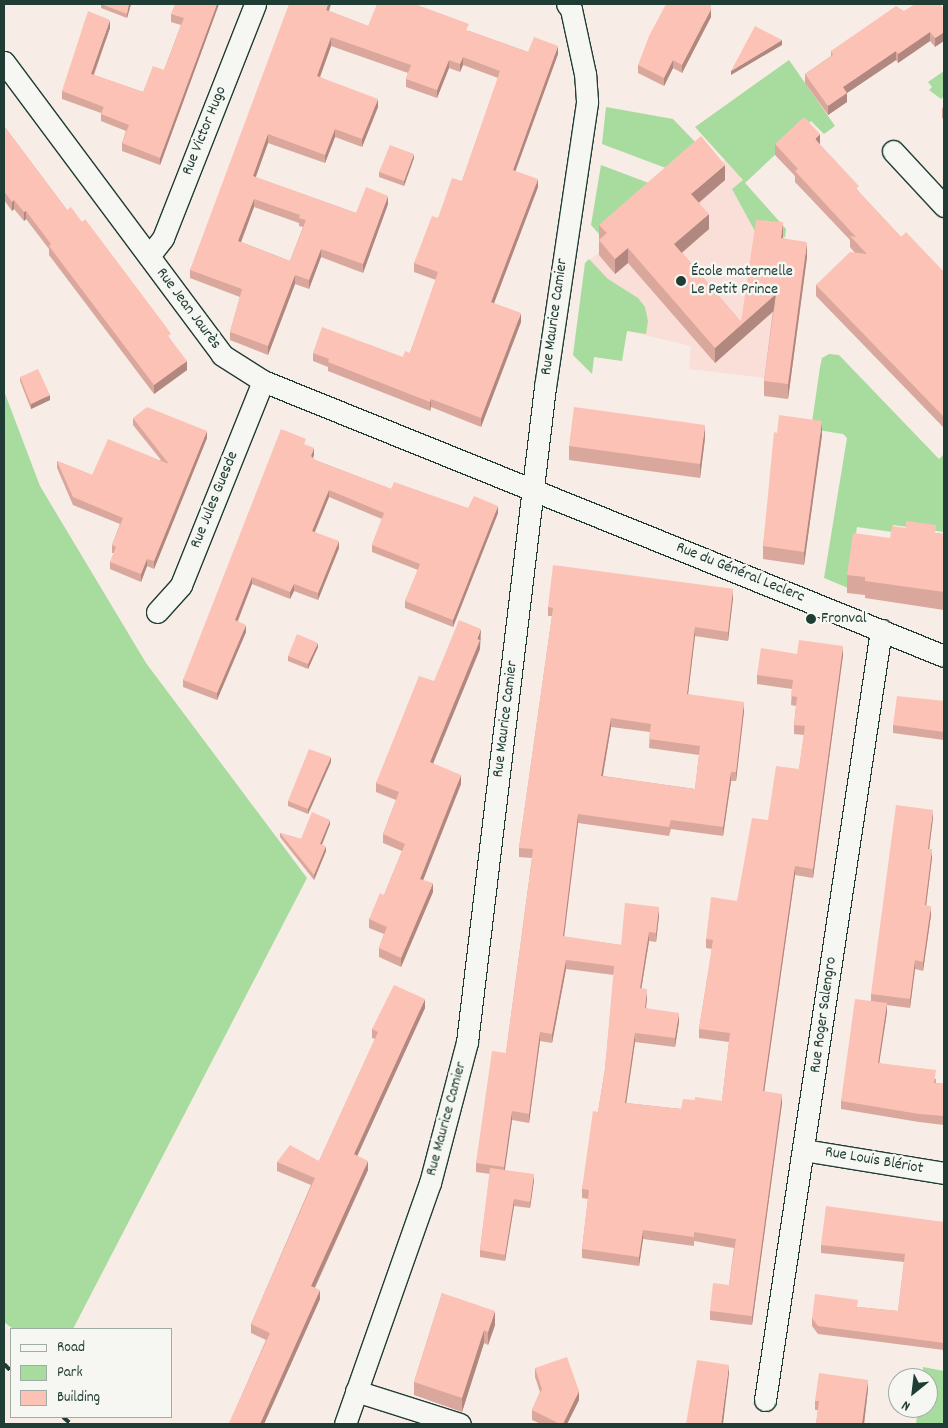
<!DOCTYPE html>
<meta charset="utf-8">
<style>
body{margin:0}
#map{position:relative;width:948px;height:1428px;overflow:hidden;background:#f7ece6;font-family:Dekko,sans-serif}
div>[style]{position:absolute}
.built>*{inset:0;background:#f9dfd8}
.green>*{inset:0;background:#a8dc9e}
.roads{filter:drop-shadow(1px 0 #1f3d34) drop-shadow(-1px 0 #1f3d34) drop-shadow(0 1px #1f3d34) drop-shadow(0 -1px #1f3d34)}
.street>*{height:21px;margin:-10.5px;padding:0 10.5px;transform-origin:10.5px;border-radius:10.5px;background:#f6f6f2}
.rail>*{height:4px;margin-top:-2px;transform-origin:0;background:repeating-linear-gradient(90deg,#1f3d34 0 8px,transparent 0 12px)}
.wall>*{inset:0;background:#daa79d}
.shaded-wall>*{inset:0;background:#b1887f}
.building>*{inset:0;background:#fdc2b6}
.dots>*{width:14px;height:14px;translate:-50% -50%;box-sizing:border-box;border:2px solid #f6f6f2;border-radius:50%}
span{translate:-50% -50%;white-space:nowrap;text-align:center;line-height:1.15;-webkit-text-stroke:5px #f6f6f2;paint-order:stroke}
.street-label{font-size:16px;color:#1f3d34}
.poi-label{font-size:16px;color:#1f3d34}
.left{translate:0 -50%;text-align:left}
.frame{position:absolute;inset:0;border:5px solid #1f3d34;pointer-events:none}
.legend{position:absolute;left:10px;top:1328px;width:162px;height:90px;box-sizing:border-box;background:#f6f6f2;border:1px solid #a0aca6;margin:0;padding:6px 9px;list-style:none;font-size:15px;color:#1f3d34}
.legend li{display:flex;align-items:center;gap:10px;height:25px}
.legend b{width:25px;border:1px solid #a0aca6}
.north{position:absolute;left:888px;top:1368px;width:50px;height:50px;box-sizing:border-box;background:#f6f6f2;border:1px solid #a0aca6;border-radius:50%;rotate:209deg;font-size:14px;font-weight:700;line-height:20px;text-align:center;color:#1f3d34}
.north::after{content:'';display:block;margin:auto;width:18px;height:22px;background:#1f3d34;clip-path:polygon(50% 0,100% 100%,50% 72%,0 100%)}
</style>
<div id="map">
<div class="built">
<div style="clip-path:polygon(725px 160px,786px 229px,767px 378px,689px 369px,691px 346px,627px 331px,622px 361px,594px 357px,592px 374px,573px 355px,585px 263px)"></div>
</div>
<div class="green">
<div style="clip-path:polygon(789px 60px,835px 126px,824px 134px,811px 121px,745px 183px,786px 229px,785px 237px,756px 233px,732px 189px,743px 180px,695px 127px)"></div>
<div style="clip-path:polygon(944px 71px,944px 96px,941px 99px,929px 90px,932px 87px,928px 82px)"></div>
<div style="clip-path:polygon(606px 107px,673px 119px,699px 146px,671px 170px,602px 144px)"></div>
<div style="clip-path:polygon(601px 165px,654px 185px,599px 234px,591px 225px)"></div>
<div style="clip-path:polygon(589px 259px,608px 279px,638px 298px,645px 307px,648px 321px,646px 334px,627px 331px,622px 361px,594px 357px,592px 374px,573px 355px,585px 263px)"></div>
<div style="clip-path:polygon(829px 354px,839px 355px,939px 459px,944px 454px,944px 532px,893px 525px,892px 532px,857px 527px,848px 588px,824px 578px,847px 438px,843px 434px,811px 429px,820px 367px,822px 358px)"></div>
<div style="clip-path:polygon(4px 391px,40px 486px,146px 663px,307px 878px,73px 1329px,13px 1329px,4px 1322px)"></div>
<div style="clip-path:polygon(923px 1367px,944px 1371px,944px 1424px,916px 1424px,918px 1408px,928px 1408px,928px 1378px,922px 1378px)"></div>
</div>
<div class="roads">
<div class="street">
<div style="left:4px;top:62px;width:365px;rotate:53.3deg"></div>
<div style="left:222px;top:355px;width:49px;rotate:32.4deg"></div>
<div style="left:263px;top:381px;width:734px;rotate:21.99deg"></div>
<div style="left:893px;top:151px;width:75px;rotate:47.2deg"></div>
<div style="left:149px;top:256px;width:23px;rotate:-52deg"></div>
<div style="left:163px;top:238px;width:251px;rotate:-68.5deg"></div>
<div style="left:157px;top:612px;width:36px;rotate:-48deg"></div>
<div style="left:181px;top:585px;width:220px;rotate:-68.1deg"></div>
<div style="left:804px;top:1150px;width:142px;rotate:9.3deg"></div>
<div style="left:356px;top:1391px;width:109px;rotate:17.6deg"></div>
<div style="left:765px;top:1400px;width:779px;rotate:-81.43deg"></div>
<div style="left:345px;top:1424px;width:256px;rotate:-70.6deg"></div>
<div style="left:430px;top:1183px;width:146px;rotate:-75.3deg"></div>
<div style="left:467px;top:1042px;width:660px;rotate:-83.21deg"></div>
<div style="left:545px;top:387px;width:289px;rotate:-81.6deg"></div>
<div style="left:587px;top:101px;width:27px;rotate:-94deg"></div>
<div style="left:585px;top:74px;width:66px;rotate:-102.2deg"></div>
<div style="left:571px;top:9px;width:6px;rotate:-129deg"></div>
</div>
</div>
<div class="rail">
<div style="left:4px;top:1364px;width:10px;rotate:45deg"></div>
<div style="left:63px;top:1417px;width:11px;rotate:41deg"></div>
</div>
<div class="wall">
<div style="clip-path:polygon(101px 4px,131px 4px,127px 18px,101px 8px)"></div>
<div style="clip-path:polygon(219px 4px,160px 165px,122px 151px,122px 143px,126px 131px,101px 121px,101px 113px,62px 99px,62px 91px,110px 28px,94px 75px,143px 92px,164px 70px,181px 25px,171px 22px,171px 14px)"></div>
<div style="clip-path:polygon(evenodd,331px 4px,329px 11px,368px 26px,469px 31px,528px 52px,558px 54px,515px 171px,538px 187px,494px 303px,521px 322px,481px 427px,431px 407px,430px 411px,328px 371px,328px 367px,313px 361px,313px 353px,403px 357px,410px 353px,436px 280px,414px 272px,414px 263px,438px 218px,462px 181px,498px 78px,463px 65px,460px 72px,449px 68px,437px 98px,406px 87px,406px 79px,408px 73px,331px 46px,320px 77px,378px 107px,362px 147px,335px 137px,325px 163px,268px 143px,255px 177px,356px 213px,388px 204px,363px 273px,321px 257px,309px 289px,295px 284px,268px 355px,230px 340px,230px 332px,240px 297px,190px 278px,190px 270px,331px 4px,254px 207px,299px 223px,299px 226px,303px 227px,290px 261px,241px 242px,254px 207px)"></div>
<div style="clip-path:polygon(940px 4px,935px 47px,930px 41px,898px 63px,896px 60px,847px 93px,847px 102px,828px 115px,805px 83px,805px 74px,831px 56px,831px 51px,904px 11px)"></div>
<div style="clip-path:polygon(711px 17px,682px 73px,673px 68px,664px 86px,638px 73px,638px 65px)"></div>
<div style="clip-path:polygon(944px 107px,944px 120px,942px 118px,942px 108px)"></div>
<div style="clip-path:polygon(4px 126px,67px 210px,82px 222px,171px 340px,187px 370px,154px 394px,49px 255px,49px 249px,26px 219px,24px 221px,14px 209px,12px 211px,4px 200px)"></div>
<div style="clip-path:polygon(775px 144px,820px 145px,859px 192px,901px 237px,944px 272px,944px 428px,816px 296px,816px 285px,855px 253px,850px 247px,850px 240px,795px 182px,795px 176px,775px 155px)"></div>
<div style="clip-path:polygon(414px 158px,404px 186px,379px 177px,379px 172px)"></div>
<div style="clip-path:polygon(725px 180px,699px 203px,709px 229px,682px 253px,741px 322px,783px 238px,807px 257px,788px 399px,764px 396px,764px 381px,773px 311px,715px 363px,628px 263px,615px 274px,599px 255px,599px 225px)"></div>
<div style="clip-path:polygon(20px 377px,50px 400px,31px 409px,20px 381px)"></div>
<div style="clip-path:polygon(133px 418px,207px 438px,154px 569px,147px 566px,141px 582px,110px 569px,110px 562px,114px 553px,112px 553px,112px 545px,120px 524px,73px 505px,57px 468px,57px 461px,92px 475px,161px 460px,133px 425px)"></div>
<div style="clip-path:polygon(777px 433px,822px 435px,804px 565px,763px 559px,763px 546px)"></div>
<div style="clip-path:polygon(705px 438px,700px 478px,569px 460px,569px 446px)"></div>
<div style="clip-path:polygon(306px 445px,314px 455px,313px 458px,315px 460px,391px 489px,468px 508px,498px 513px,453px 627px,405px 608px,405px 601px,418px 570px,372px 552px,372px 545px,382px 519px,329px 497px,315px 532px,339px 548px,318px 600px,294px 591px,290px 599px,252px 584px,238px 621px,246px 632px,217px 700px,183px 687px,183px 680px)"></div>
<div style="clip-path:polygon(936px 533px,944px 534px,944px 610px,865px 598px,865px 595px,847px 593px,847px 575px,890px 538px)"></div>
<div style="clip-path:polygon(evenodd,733px 598px,728px 641px,695px 636px,688px 694px,744px 711px,736px 781px,731px 781px,723px 836px,671px 829px,669px 836px,578px 823px,564px 937px,621px 945px,659px 916px,656px 942px,649px 941px,641px 989px,647px 998px,646px 1008px,679px 1022px,675px 1047px,635px 1042px,626px 1103px,681px 1109px,695px 1100px,722px 1101px,729px 1042px,699px 1038px,699px 1029px,712px 949px,706px 948px,706px 939px,737px 901px,768px 820px,799px 769px,804px 735px,794px 734px,794px 725px,796px 706px,791px 705px,792px 689px,757px 684px,757px 675px,797px 654px,843px 655px,813px 878px,795px 875px,764px 1091px,782px 1103px,752px 1325px,710px 1320px,710px 1311px,729px 1285px,734px 1248px,694px 1241px,694px 1246px,643px 1239px,639px 1266px,582px 1258px,582px 1249px,588px 1199px,582px 1198px,582px 1189px,598px 1112px,605px 1069px,614px 975px,566px 969px,552px 1043px,540px 1041px,529px 1123px,512px 1120px,504px 1170px,534px 1180px,530px 1208px,514px 1206px,505px 1261px,480px 1257px,480px 1250px,490px 1174px,476px 1172px,476px 1163px,506px 1053px,532px 858px,519px 857px,519px 848px,552px 616px,548px 616px,548px 607px,733px 598px,611px 727px,650px 732px,649px 748px,699px 755px,695px 789px,603px 776px,611px 727px)"></div>
<div style="clip-path:polygon(481px 638px,480px 641px,480px 649px,433px 763px,461px 784px,423px 880px,433px 892px,401px 967px,379px 957px,379px 948px,384px 934px,369px 928px,369px 919px,384px 895px,402px 851px,383px 843px,383px 834px,396px 800px,376px 792px,376px 783px,434px 681px)"></div>
<div style="clip-path:polygon(318px 647px,308px 669px,288px 661px,288px 656px)"></div>
<div style="clip-path:polygon(944px 701px,944px 740px,893px 733px,893px 725px)"></div>
<div style="clip-path:polygon(331px 762px,308px 814px,288px 806px,288px 801px)"></div>
<div style="clip-path:polygon(933px 818px,929px 849px,932px 858px,926px 906px,931px 915px,923px 971px,915px 969px,910px 1008px,887px 1005px,887px 1012px,879px 1063px,936px 1079px,936px 1083px,944px 1084px,944px 1125px,919px 1122px,841px 1109px,841px 1101px,871px 1001px,871px 994px)"></div>
<div style="clip-path:polygon(330px 824px,322px 845px,326px 851px,314px 880px,280px 837px,280px 833px,301px 839px)"></div>
<div style="clip-path:polygon(425px 1008px,357px 1156px,368px 1170px,315px 1288px,320px 1299px,264px 1424px,229px 1424px,266px 1340px,251px 1333px,251px 1324px,311px 1185px,277px 1171px,277px 1162px,319px 1161px,375px 1039px,372px 1038px,372px 1029px)"></div>
<div style="clip-path:polygon(944px 1222px,944px 1350px,818px 1334px,812px 1326px,812px 1318px,858px 1307px,898px 1311px,904px 1262px,821px 1253px,821px 1245px)"></div>
<div style="clip-path:polygon(442px 1293px,495px 1325px,488px 1345px,484px 1343px,462px 1412px,414px 1395px,414px 1382px)"></div>
<div style="clip-path:polygon(535px 1368px,579px 1400px,567px 1424px,541px 1424px,532px 1420px,532px 1410px,540px 1392px,535px 1377px)"></div>
<div style="clip-path:polygon(868px 1389px,864px 1424px,816px 1424px,818px 1410px,815px 1410px,815px 1401px)"></div>
</div>
<div class="shaded-wall">
<div style="clip-path:polygon(129px 4px,131px 4px,127px 18px,127px 14px)"></div>
<div style="clip-path:polygon(217px 4px,219px 4px,160px 165px,160px 158px)"></div>
<div style="clip-path:polygon(328px 4px,331px 4px,326px 18px,326px 10px)"></div>
<div style="clip-path:polygon(711px 9px,711px 17px,682px 73px,682px 65px)"></div>
<div style="clip-path:polygon(110px 20px,110px 28px,91px 81px,91px 74px)"></div>
<div style="clip-path:polygon(930px 32px,930px 41px,898px 63px,898px 54px)"></div>
<div style="clip-path:polygon(944px 32px,944px 41px,935px 47px,935px 38px)"></div>
<div style="clip-path:polygon(331px 37px,331px 46px,317px 85px,317px 76px)"></div>
<div style="clip-path:polygon(782px 40px,782px 45px,731px 75px,731px 71px)"></div>
<div style="clip-path:polygon(558px 46px,558px 54px,513px 178px,513px 170px)"></div>
<div style="clip-path:polygon(896px 51px,896px 60px,847px 93px,847px 102px,828px 115px,828px 106px,843px 87px)"></div>
<div style="clip-path:polygon(463px 57px,463px 65px,460px 72px,460px 64px)"></div>
<div style="clip-path:polygon(449px 60px,449px 68px,437px 98px,437px 90px)"></div>
<div style="clip-path:polygon(673px 60px,673px 68px,664px 86px,664px 78px)"></div>
<div style="clip-path:polygon(378px 99px,378px 107px,362px 147px,362px 139px)"></div>
<div style="clip-path:polygon(335px 129px,335px 137px,325px 163px,325px 155px)"></div>
<div style="clip-path:polygon(268px 134px,268px 143px,253px 185px,253px 176px)"></div>
<div style="clip-path:polygon(820px 134px,820px 145px,815px 139px)"></div>
<div style="clip-path:polygon(414px 154px,414px 158px,404px 186px,404px 181px)"></div>
<div style="clip-path:polygon(725px 165px,725px 180px,691px 209px,691px 194px)"></div>
<div style="clip-path:polygon(538px 179px,538px 187px,491px 311px,491px 302px)"></div>
<div style="clip-path:polygon(388px 196px,388px 204px,363px 273px,363px 264px)"></div>
<div style="clip-path:polygon(254px 199px,254px 207px,238px 250px,238px 241px)"></div>
<div style="clip-path:polygon(14px 200px,14px 209px,12px 211px,12px 202px)"></div>
<div style="clip-path:polygon(26px 211px,26px 219px,24px 221px,24px 212px)"></div>
<div style="clip-path:polygon(709px 214px,709px 229px,674px 259px,674px 244px)"></div>
<div style="clip-path:polygon(783px 222px,783px 237px,781px 253px,781px 238px)"></div>
<div style="clip-path:polygon(807px 242px,807px 257px,788px 399px,788px 384px)"></div>
<div style="clip-path:polygon(628px 248px,628px 263px,615px 274px,615px 259px)"></div>
<div style="clip-path:polygon(321px 249px,321px 257px,309px 289px,309px 280px)"></div>
<div style="clip-path:polygon(295px 275px,295px 284px,268px 355px,268px 346px)"></div>
<div style="clip-path:polygon(776px 294px,776px 309px,715px 363px,715px 348px)"></div>
<div style="clip-path:polygon(521px 313px,521px 322px,481px 427px,481px 418px)"></div>
<div style="clip-path:polygon(187px 361px,187px 370px,154px 394px,154px 385px)"></div>
<div style="clip-path:polygon(50px 395px,50px 400px,31px 409px,31px 404px)"></div>
<div style="clip-path:polygon(431px 399px,431px 407px,430px 411px,430px 402px)"></div>
<div style="clip-path:polygon(822px 421px,822px 435px,804px 565px,804px 552px)"></div>
<div style="clip-path:polygon(705px 425px,705px 438px,700px 478px,700px 464px)"></div>
<div style="clip-path:polygon(207px 431px,207px 438px,154px 569px,154px 561px)"></div>
<div style="clip-path:polygon(314px 448px,314px 455px,311px 463px,311px 456px)"></div>
<div style="clip-path:polygon(329px 490px,329px 497px,312px 538px,312px 531px)"></div>
<div style="clip-path:polygon(498px 506px,498px 513px,453px 627px,453px 620px)"></div>
<div style="clip-path:polygon(339px 541px,339px 548px,318px 600px,318px 593px)"></div>
<div style="clip-path:polygon(147px 559px,147px 566px,141px 582px,141px 574px)"></div>
<div style="clip-path:polygon(252px 577px,252px 584px,235px 627px,235px 620px)"></div>
<div style="clip-path:polygon(294px 584px,294px 591px,290px 599px,290px 592px)"></div>
<div style="clip-path:polygon(733px 589px,733px 598px,728px 641px,728px 632px)"></div>
<div style="clip-path:polygon(246px 625px,246px 632px,217px 700px,217px 693px)"></div>
<div style="clip-path:polygon(695px 627px,695px 636px,687px 703px,687px 694px)"></div>
<div style="clip-path:polygon(481px 629px,480px 649px,430px 771px,430px 762px)"></div>
<div style="clip-path:polygon(318px 643px,318px 647px,308px 669px,308px 664px)"></div>
<div style="clip-path:polygon(843px 646px,843px 655px,813px 878px,813px 869px)"></div>
<div style="clip-path:polygon(744px 702px,744px 711px,736px 781px,736px 772px)"></div>
<div style="clip-path:polygon(611px 718px,611px 727px,601px 785px,601px 776px)"></div>
<div style="clip-path:polygon(331px 757px,331px 762px,308px 814px,308px 809px)"></div>
<div style="clip-path:polygon(731px 772px,731px 781px,723px 836px,723px 827px)"></div>
<div style="clip-path:polygon(461px 775px,461px 784px,420px 888px,420px 879px)"></div>
<div style="clip-path:polygon(933px 810px,933px 818px,928px 858px,928px 849px)"></div>
<div style="clip-path:polygon(578px 814px,578px 823px,563px 945px,563px 936px)"></div>
<div style="clip-path:polygon(330px 820px,330px 824px,320px 849px,320px 844px)"></div>
<div style="clip-path:polygon(326px 846px,326px 851px,314px 880px,314px 875px)"></div>
<div style="clip-path:polygon(932px 849px,932px 858px,925px 914px,925px 905px)"></div>
<div style="clip-path:polygon(795px 866px,795px 875px,763px 1100px,763px 1091px)"></div>
<div style="clip-path:polygon(433px 883px,433px 892px,401px 967px,401px 958px)"></div>
<div style="clip-path:polygon(931px 906px,931px 915px,923px 971px,923px 962px)"></div>
<div style="clip-path:polygon(659px 907px,659px 916px,656px 942px,656px 933px)"></div>
<div style="clip-path:polygon(649px 932px,649px 941px,640px 997px,640px 988px)"></div>
<div style="clip-path:polygon(566px 960px,566px 969px,552px 1043px,552px 1034px)"></div>
<div style="clip-path:polygon(915px 960px,915px 969px,910px 1008px,910px 999px)"></div>
<div style="clip-path:polygon(647px 989px,647px 998px,645px 1017px,645px 1008px)"></div>
<div style="clip-path:polygon(425px 999px,425px 1008px,354px 1163px,354px 1154px)"></div>
<div style="clip-path:polygon(887px 1003px,887px 1012px,878px 1071px,878px 1063px)"></div>
<div style="clip-path:polygon(679px 1013px,679px 1022px,675px 1047px,675px 1038px)"></div>
<div style="clip-path:polygon(540px 1032px,540px 1041px,529px 1123px,529px 1114px)"></div>
<div style="clip-path:polygon(635px 1033px,635px 1042px,625px 1112px,625px 1103px)"></div>
<div style="clip-path:polygon(782px 1094px,782px 1103px,752px 1325px,752px 1316px)"></div>
<div style="clip-path:polygon(512px 1111px,512px 1120px,504px 1176px,504px 1167px)"></div>
<div style="clip-path:polygon(368px 1161px,368px 1170px,311px 1295px,311px 1286px)"></div>
<div style="clip-path:polygon(534px 1174px,534px 1180px,530px 1208px,530px 1202px)"></div>
<div style="clip-path:polygon(514px 1199px,514px 1206px,505px 1261px,505px 1255px)"></div>
<div style="clip-path:polygon(643px 1230px,643px 1239px,639px 1266px,639px 1257px)"></div>
<div style="clip-path:polygon(320px 1290px,320px 1299px,264px 1424px,260px 1424px)"></div>
<div style="clip-path:polygon(495px 1311px,495px 1325px,488px 1345px,488px 1332px)"></div>
<div style="clip-path:polygon(484px 1330px,484px 1343px,462px 1412px,462px 1398px)"></div>
<div style="clip-path:polygon(729px 1365px,729px 1374px,723px 1424px,721px 1424px)"></div>
<div style="clip-path:polygon(868px 1380px,868px 1389px,864px 1424px,862px 1424px)"></div>
<div style="clip-path:polygon(579px 1391px,579px 1400px,567px 1424px,563px 1424px)"></div>
</div>
<div class="building">
<div style="clip-path:polygon(101px 4px,129px 4px,127px 14px)"></div>
<div style="clip-path:polygon(175px 4px,217px 4px,160px 158px,122px 143px,129px 125px,101px 114px,104px 107px,62px 91px,88px 11px,110px 20px,91px 74px,143px 92px,153px 66px,164px 70px,184px 18px,171px 14px)"></div>
<div style="clip-path:polygon(evenodd,289px 4px,328px 4px,326px 10px,368px 26px,377px 4px,415px 4px,469px 24px,466px 30px,528px 52px,534px 37px,558px 46px,513px 170px,538px 179px,491px 302px,521px 313px,481px 418px,431px 399px,430px 402px,328px 362px,329px 359px,313px 353px,322px 327px,403px 357px,405px 351px,410px 353px,438px 272px,414px 263px,432px 216px,438px 218px,452px 178px,462px 181px,500px 71px,463px 57px,460px 64px,449px 60px,437px 90px,406px 79px,411px 65px,331px 37px,317px 76px,378px 99px,362px 139px,335px 129px,325px 155px,268px 134px,253px 176px,356px 213px,366px 187px,388px 196px,363px 264px,321px 249px,309px 280px,295px 275px,268px 346px,230px 332px,242px 289px,190px 270px,289px 4px,254px 199px,300px 215px,299px 218px,306px 220px,290px 261px,238px 241px,254px 199px)"></div>
<div style="clip-path:polygon(666px 4px,711px 4px,711px 9px,682px 65px,673px 60px,664px 78px,638px 65px,649px 36px)"></div>
<div style="clip-path:polygon(915px 4px,940px 4px,944px 10px,944px 32px,935px 38px,930px 32px,898px 54px,896px 51px,843px 87px,847px 93px,828px 106px,805px 74px,833px 55px,831px 51px,896px 6px,904px 11px)"></div>
<div style="clip-path:polygon(755px 26px,782px 40px,731px 71px)"></div>
<div style="clip-path:polygon(804px 117px,820px 134px,815px 139px,859px 186px,856px 189px,901px 237px,906px 232px,944px 272px,944px 282px,943px 283px,944px 284px,944px 417px,816px 285px,850px 252px,867px 254px,850px 236px,856px 237px,795px 171px,798px 169px,775px 144px)"></div>
<div style="clip-path:polygon(4px 126px,67px 210px,71px 207px,82px 222px,85px 219px,164px 324px,171px 334px,168px 336px,187px 361px,154px 385px,49px 246px,51px 244px,26px 211px,24px 212px,14px 200px,12px 202px,4px 191px)"></div>
<div style="clip-path:polygon(701px 136px,725px 165px,691px 194px,709px 214px,674px 244px,741px 322px,756px 220px,783px 222px,781px 238px,807px 242px,788px 384px,764px 381px,776px 294px,715px 348px,628px 248px,615px 259px,599px 240px,607px 233px,599px 225px)"></div>
<div style="clip-path:polygon(390px 145px,414px 154px,404px 181px,379px 172px)"></div>
<div style="clip-path:polygon(38px 369px,50px 395px,31px 404px,20px 377px)"></div>
<div style="clip-path:polygon(147px 407px,207px 431px,154px 561px,147px 559px,141px 574px,110px 562px,116px 547px,112px 545px,123px 518px,73px 497px,57px 461px,92px 475px,108px 439px,169px 464px,133px 418px)"></div>
<div style="clip-path:polygon(574px 407px,705px 425px,700px 464px,569px 446px)"></div>
<div style="clip-path:polygon(779px 415px,822px 421px,804px 552px,763px 546px,774px 432px,777px 433px)"></div>
<div style="clip-path:polygon(281px 429px,306px 439px,304px 444px,314px 448px,311px 456px,315px 460px,391px 489px,394px 482px,468px 508px,474px 496px,498px 506px,453px 620px,405px 601px,420px 564px,372px 545px,384px 513px,329px 490px,312px 531px,339px 541px,318px 593px,294px 584px,290px 592px,252px 577px,235px 620px,246px 625px,217px 693px,183px 680px)"></div>
<div style="clip-path:polygon(906px 521px,936px 525px,935px 533px,944px 534px,944px 592px,865px 581px,865px 577px,847px 575px,853px 533px,890px 538px,892px 526px,906px 528px)"></div>
<div style="clip-path:polygon(evenodd,553px 565px,733px 589px,728px 632px,695px 627px,687px 694px,744px 702px,736px 772px,731px 772px,723px 827px,671px 820px,669px 827px,578px 814px,563px 936px,621px 945px,625px 903px,659px 907px,656px 933px,649px 932px,640px 988px,647px 989px,645px 1008px,679px 1013px,675px 1038px,635px 1033px,625px 1103px,681px 1109px,683px 1099px,695px 1100px,695px 1097px,722px 1101px,730px 1033px,699px 1029px,713px 940px,706px 939px,711px 897px,737px 901px,752px 818px,768px 820px,776px 766px,799px 769px,805px 726px,794px 725px,797px 697px,791px 696px,793px 680px,757px 675px,761px 648px,797px 654px,799px 640px,843px 646px,813px 869px,795px 866px,763px 1091px,782px 1094px,752px 1316px,710px 1311px,713px 1283px,729px 1285px,736px 1239px,694px 1232px,694px 1237px,643px 1230px,639px 1257px,582px 1249px,589px 1190px,582px 1189px,593px 1111px,598px 1112px,605px 1069px,614px 966px,566px 960px,552px 1034px,540px 1032px,529px 1114px,512px 1111px,504px 1167px,476px 1163px,492px 1051px,506px 1053px,528px 889px,533px 849px,519px 848px,553px 608px,548px 607px,553px 565px,611px 718px,651px 724px,649px 739px,700px 746px,695px 789px,601px 776px,611px 718px)"></div>
<div style="clip-path:polygon(459px 620px,481px 629px,477px 639px,480px 640px,430px 762px,461px 775px,420px 879px,433px 883px,401px 958px,379px 948px,387px 927px,369px 919px,380px 893px,384px 895px,405px 844px,383px 834px,399px 792px,376px 783px,419px 676px,434px 681px)"></div>
<div style="clip-path:polygon(297px 634px,318px 643px,308px 664px,288px 656px)"></div>
<div style="clip-path:polygon(897px 696px,944px 701px,944px 732px,893px 725px)"></div>
<div style="clip-path:polygon(309px 749px,331px 757px,308px 809px,288px 801px)"></div>
<div style="clip-path:polygon(896px 805px,933px 810px,928px 849px,932px 849px,925px 905px,931px 906px,923px 962px,915px 960px,910px 999px,871px 994px)"></div>
<div style="clip-path:polygon(312px 812px,330px 820px,320px 844px,326px 846px,314px 875px,280px 833px,301px 839px)"></div>
<div style="clip-path:polygon(394px 985px,425px 999px,354px 1154px,368px 1161px,311px 1286px,320px 1290px,260px 1424px,233px 1424px,229px 1423px,270px 1333px,251px 1324px,315px 1178px,277px 1162px,290px 1145px,319px 1161px,378px 1032px,372px 1029px)"></div>
<div style="clip-path:polygon(855px 999px,887px 1003px,878px 1063px,936px 1070px,934px 1083px,944px 1084px,944px 1116px,919px 1114px,841px 1101px)"></div>
<div style="clip-path:polygon(490px 1168px,534px 1174px,530px 1202px,514px 1199px,505px 1255px,480px 1250px)"></div>
<div style="clip-path:polygon(826px 1206px,944px 1222px,944px 1343px,818px 1326px,812px 1318px,815px 1294px,858px 1300px,857px 1307px,898px 1311px,905px 1254px,821px 1245px)"></div>
<div style="clip-path:polygon(442px 1293px,495px 1311px,488px 1332px,484px 1330px,462px 1398px,414px 1382px)"></div>
<div style="clip-path:polygon(567px 1357px,579px 1391px,563px 1424px,560px 1424px,532px 1410px,542px 1389px,535px 1368px)"></div>
<div style="clip-path:polygon(697px 1360px,729px 1365px,721px 1424px,686px 1424px)"></div>
<div style="clip-path:polygon(819px 1373px,868px 1380px,862px 1424px,816px 1424px,819px 1401px,815px 1401px)"></div>
</div>
<div class="dots">
<div style="left:681px;top:281px;background:#1f3d34"></div>
<div style="left:811px;top:619px;background:#1f3d34"></div>
</div>
<div class="street-label">
<span style="left:205px;top:131px;rotate:-68deg">Rue Victor Hugo</span>
<span style="left:188px;top:309px;rotate:53deg">Rue Jean Jaurès</span>
<span style="left:555px;top:317px;rotate:-82deg">Rue Maurice Camier</span>
<span style="left:215px;top:500px;rotate:-68deg">Rue Jules Guesde</span>
<span style="left:740px;top:573px;rotate:22deg">Rue du Général Leclerc</span>
<span style="left:506px;top:719px;rotate:-83deg">Rue Maurice Camier</span>
<span style="left:824px;top:1015px;rotate:-82deg">Rue Roger Salengro</span>
<span style="left:447px;top:1119px;rotate:-75deg">Rue Maurice Camier</span>
<span style="left:874px;top:1161px;rotate:10deg">Rue Louis Blériot</span>
</div>
<div class="poi-label">
<span class="left" style="left:691px;top:281px">École maternelle<br>Le Petit Prince</span>
<span class="left" style="left:821px;top:619px">Fronval</span>
</div>
<div class="frame"></div>
<ul class="legend">
<li><b style="height:6px;background:#f6f6f2"></b>Road</li>
<li><b style="height:14px;background:#a8dc9e"></b>Park</li>
<li><b style="height:14px;background:#fdc2b6"></b>Building</li>
</ul>
<div class="north">N</div>
</div>
